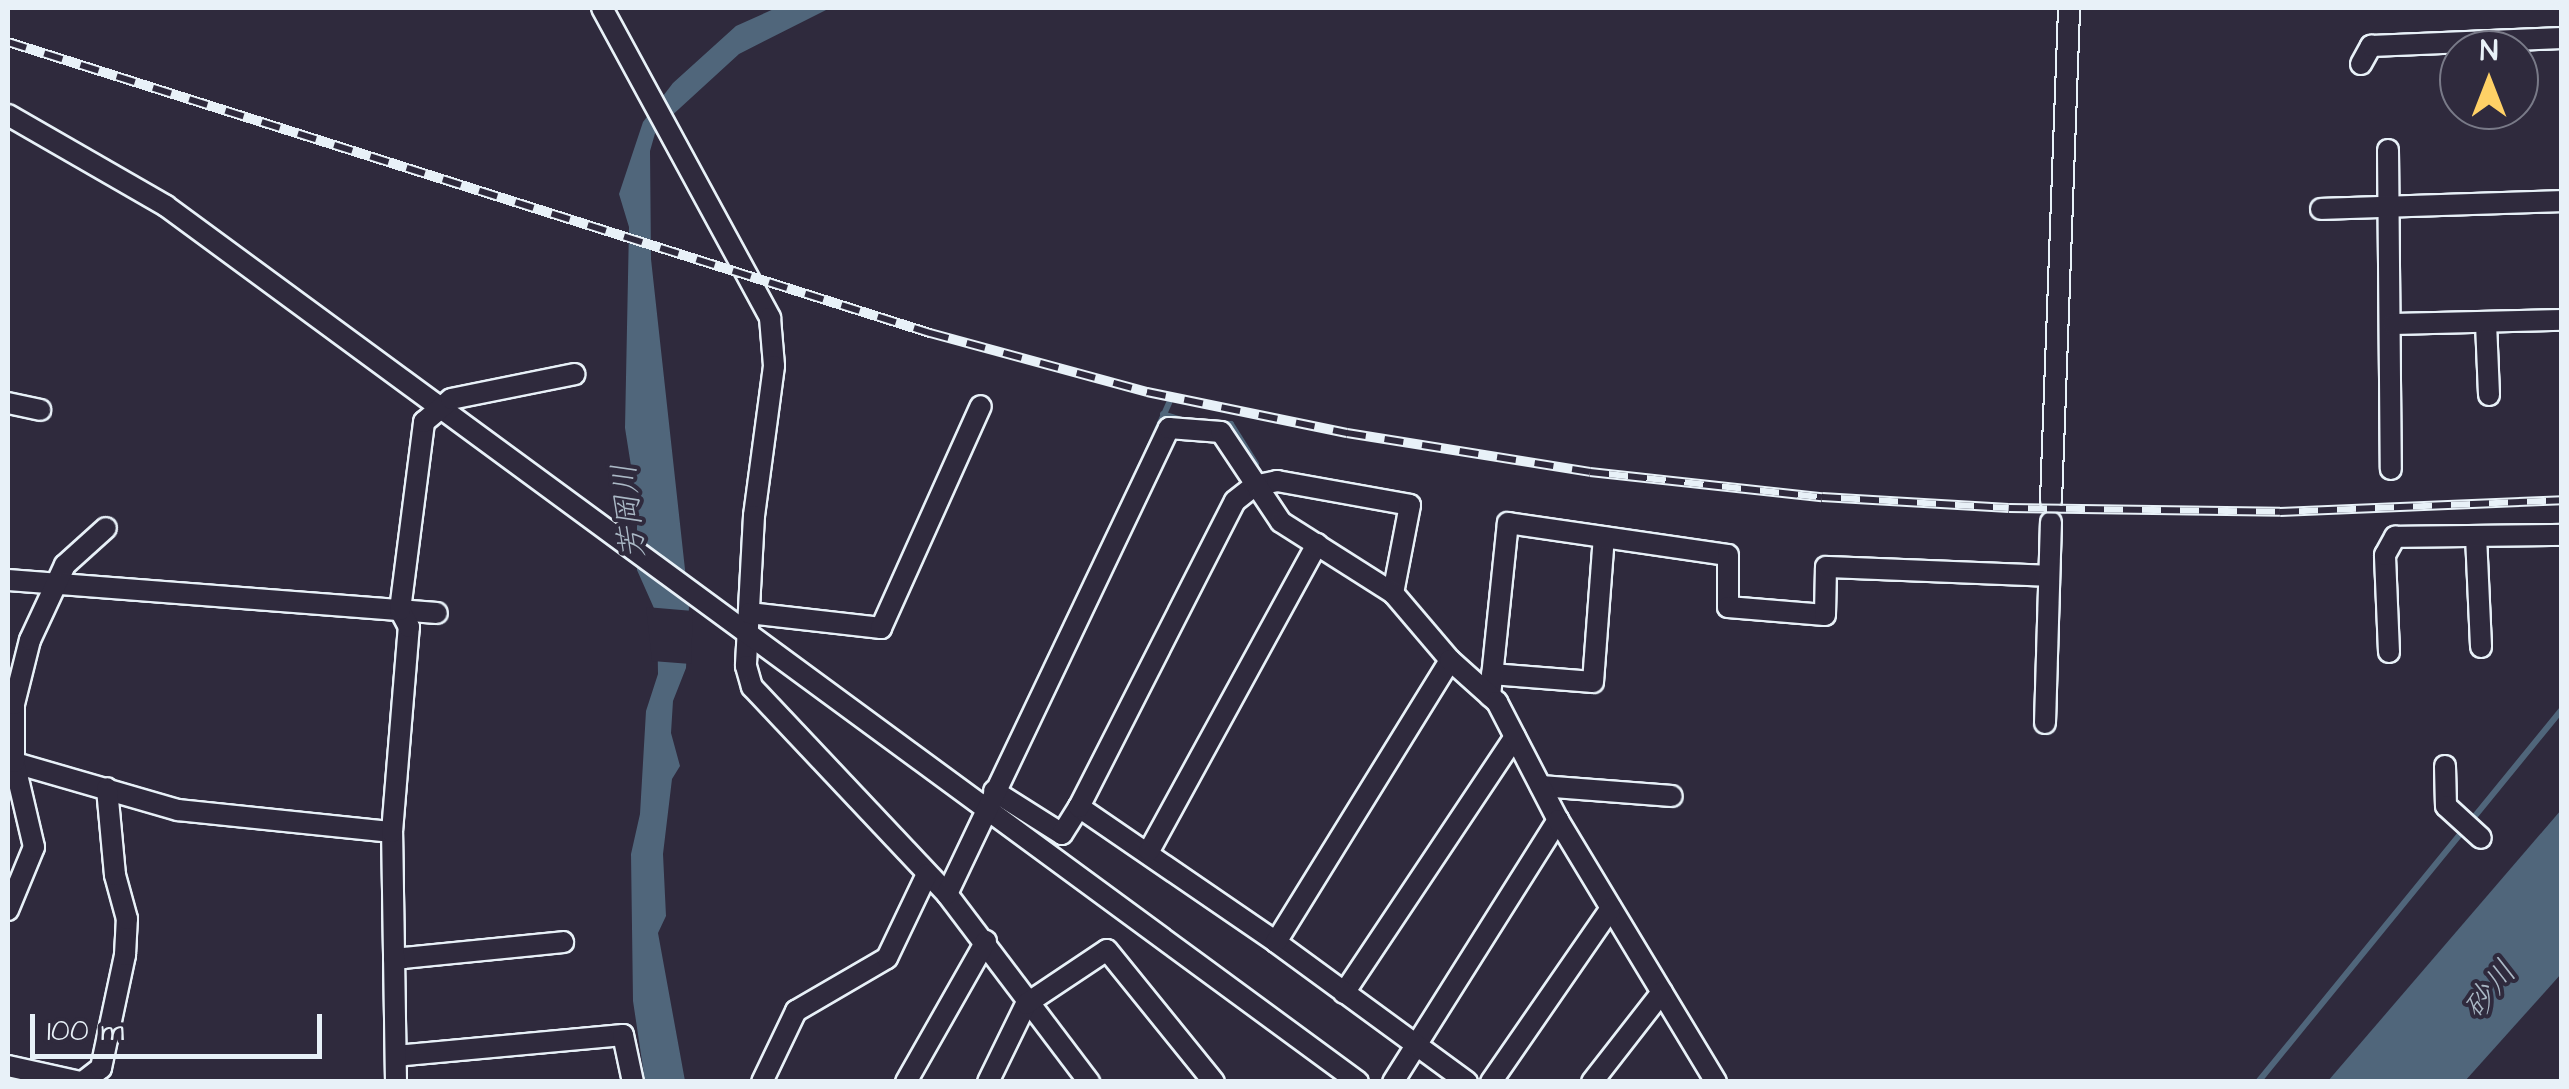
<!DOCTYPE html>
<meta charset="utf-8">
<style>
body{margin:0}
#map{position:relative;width:2569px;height:1089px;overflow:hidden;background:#2f2a3d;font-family:"Architects Daughter","Klee One",sans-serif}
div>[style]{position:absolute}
.water>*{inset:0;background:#50667b}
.pier>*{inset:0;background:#2f2a3d}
.stream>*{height:6px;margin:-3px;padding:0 3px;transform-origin:3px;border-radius:3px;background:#50667b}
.roads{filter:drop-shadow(2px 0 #e8f1f8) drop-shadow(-2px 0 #e8f1f8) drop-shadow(0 2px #e8f1f8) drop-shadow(0 -2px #e8f1f8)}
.minor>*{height:20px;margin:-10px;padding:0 10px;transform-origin:10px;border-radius:10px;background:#2f2a3d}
.rail>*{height:10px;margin-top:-5px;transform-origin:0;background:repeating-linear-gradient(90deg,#2f2a3d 0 19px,#e8f1f8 0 38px);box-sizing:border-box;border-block:2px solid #e8f1f8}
span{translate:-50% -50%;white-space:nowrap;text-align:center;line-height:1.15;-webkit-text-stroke:8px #2f2a3d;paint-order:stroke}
.water-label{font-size:32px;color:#abb9c6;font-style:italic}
.frame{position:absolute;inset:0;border:10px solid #e8f1f8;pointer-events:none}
.north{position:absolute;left:2439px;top:30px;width:100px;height:100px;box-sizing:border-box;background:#2f2a3d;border:2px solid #797a88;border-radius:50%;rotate:0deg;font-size:28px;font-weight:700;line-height:40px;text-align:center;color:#e8f1f8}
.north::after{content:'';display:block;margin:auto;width:35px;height:45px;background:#ffd166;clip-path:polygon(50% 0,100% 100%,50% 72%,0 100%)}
.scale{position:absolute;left:30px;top:1014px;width:292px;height:45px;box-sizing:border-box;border:5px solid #e8f1f8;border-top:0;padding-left:12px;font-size:30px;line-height:35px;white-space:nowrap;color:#e8f1f8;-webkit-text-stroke:8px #2f2a3d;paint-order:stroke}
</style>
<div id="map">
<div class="water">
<div style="clip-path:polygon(776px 8px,830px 8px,739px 54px,656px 130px,650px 151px,651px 259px,689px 606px,686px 668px,673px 701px,671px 733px,680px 766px,672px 779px,663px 854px,666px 916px,658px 933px,685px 1081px,645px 1081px,633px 1001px,631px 854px,640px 814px,646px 711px,658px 674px,657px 615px,637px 570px,637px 504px,625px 428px,629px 227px,619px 194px,643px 122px,673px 83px,736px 26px)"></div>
<div style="clip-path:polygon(2561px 810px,2561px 974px,2465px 1081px,2328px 1081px)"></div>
</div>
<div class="pier">
<div style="clip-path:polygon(646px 607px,693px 611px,691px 664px,652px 661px)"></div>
</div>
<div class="stream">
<div style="left:1163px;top:414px;width:19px;rotate:18deg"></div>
<div style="left:1203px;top:422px;width:28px;rotate:4deg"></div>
<div style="left:1231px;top:424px;width:47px;rotate:58deg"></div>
<div style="left:1147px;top:452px;width:54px;rotate:-65.8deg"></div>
<div style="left:2258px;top:1082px;width:481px;rotate:-50.8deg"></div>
</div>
<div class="roads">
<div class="minor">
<div style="left:602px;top:8px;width:353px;rotate:61.5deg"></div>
<div style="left:770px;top:318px;width:48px;rotate:85.2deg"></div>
<div style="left:774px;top:366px;width:151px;rotate:97.6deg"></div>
<div style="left:754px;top:516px;width:150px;rotate:93.1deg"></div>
<div style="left:746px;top:666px;width:22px;rotate:74deg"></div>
<div style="left:752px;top:687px;width:284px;rotate:46.7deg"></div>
<div style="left:947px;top:894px;width:236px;rotate:52.9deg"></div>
<div style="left:2361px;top:64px;width:21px;rotate:-61deg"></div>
<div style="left:2371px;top:46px;width:191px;rotate:-2.4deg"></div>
<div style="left:8px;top:115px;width:182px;rotate:29.9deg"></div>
<div style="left:166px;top:206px;width:1479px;rotate:36.31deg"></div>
<div style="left:2388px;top:150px;width:319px;rotate:89.5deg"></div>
<div style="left:2321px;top:209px;width:241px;rotate:-1.9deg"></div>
<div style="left:2486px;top:323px;width:72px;rotate:87.6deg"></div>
<div style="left:2393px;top:324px;width:169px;rotate:-1.4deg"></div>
<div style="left:8px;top:403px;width:33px;rotate:12deg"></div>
<div style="left:2051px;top:501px;width:493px;rotate:-87.9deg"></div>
<div style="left:2476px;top:536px;width:111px;rotate:87.4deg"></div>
<div style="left:8px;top:580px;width:430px;rotate:4.4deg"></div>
<div style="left:749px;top:613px;width:133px;rotate:6.5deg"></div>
<div style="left:881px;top:628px;width:243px;rotate:-65.8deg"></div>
<div style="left:2389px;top:652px;width:97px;rotate:-92.4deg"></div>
<div style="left:2385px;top:555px;width:21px;rotate:-61deg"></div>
<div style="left:2395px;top:537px;width:167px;rotate:-0.7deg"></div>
<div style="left:1492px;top:674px;width:101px;rotate:4.5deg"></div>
<div style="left:1593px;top:682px;width:145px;rotate:-85.7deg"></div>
<div style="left:1490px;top:696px;width:174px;rotate:-84.1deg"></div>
<div style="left:1508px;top:523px;width:222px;rotate:8.3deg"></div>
<div style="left:1728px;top:555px;width:52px;rotate:90deg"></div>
<div style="left:1728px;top:607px;width:97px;rotate:4.7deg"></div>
<div style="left:1825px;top:615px;width:48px;rotate:-88.8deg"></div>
<div style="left:1826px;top:567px;width:223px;rotate:2.3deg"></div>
<div style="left:2045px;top:723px;width:201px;rotate:-88.3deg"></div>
<div style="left:8px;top:761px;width:177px;rotate:16.1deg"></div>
<div style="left:178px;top:810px;width:215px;rotate:5.9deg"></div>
<div style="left:2445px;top:766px;width:40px;rotate:88.6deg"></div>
<div style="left:2446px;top:806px;width:47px;rotate:42.4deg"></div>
<div style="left:1541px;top:786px;width:131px;rotate:4.4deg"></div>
<div style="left:994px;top:791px;width:80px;rotate:32.3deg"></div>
<div style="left:1062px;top:834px;width:32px;rotate:-58deg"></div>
<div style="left:1079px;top:807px;width:239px;rotate:34.4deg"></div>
<div style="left:1079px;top:807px;width:343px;rotate:-63deg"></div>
<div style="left:1235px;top:501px;width:24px;rotate:-38deg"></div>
<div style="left:1254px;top:486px;width:24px;rotate:-12deg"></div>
<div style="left:1277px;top:481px;width:135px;rotate:10.2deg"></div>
<div style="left:1410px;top:505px;width:90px;rotate:100.9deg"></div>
<div style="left:1149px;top:851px;width:350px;rotate:-61.3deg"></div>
<div style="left:947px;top:894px;width:516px;rotate:-64.53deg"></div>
<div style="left:1169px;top:428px;width:52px;rotate:4.4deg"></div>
<div style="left:1221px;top:432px;width:108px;rotate:56.3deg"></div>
<div style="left:1281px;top:522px;width:133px;rotate:32.4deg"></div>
<div style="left:1393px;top:593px;width:88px;rotate:49.6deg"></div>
<div style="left:8px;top:910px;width:68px;rotate:-67.6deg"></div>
<div style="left:34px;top:847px;width:87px;rotate:-103.2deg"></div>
<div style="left:14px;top:762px;width:58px;rotate:-90deg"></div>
<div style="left:14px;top:704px;width:66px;rotate:-76deg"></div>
<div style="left:30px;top:640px;width:83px;rotate:-65deg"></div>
<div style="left:65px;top:565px;width:55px;rotate:-42.1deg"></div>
<div style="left:394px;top:959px;width:170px;rotate:-5.7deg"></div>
<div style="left:1344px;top:993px;width:308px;rotate:-56.3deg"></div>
<div style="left:396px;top:1056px;width:228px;rotate:-5.3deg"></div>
<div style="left:623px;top:1035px;width:48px;rotate:78deg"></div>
<div style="left:8px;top:1066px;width:74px;rotate:12.5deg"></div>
<div style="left:83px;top:1082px;width:23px;rotate:-38deg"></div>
<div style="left:101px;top:1068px;width:116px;rotate:-78deg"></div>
<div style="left:125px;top:955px;width:36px;rotate:-87deg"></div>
<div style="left:127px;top:919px;width:46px;rotate:-105.3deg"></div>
<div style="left:115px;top:875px;width:87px;rotate:-95.3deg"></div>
<div style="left:396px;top:1082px;width:250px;rotate:-90.9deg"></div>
<div style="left:392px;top:832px;width:206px;rotate:-85.3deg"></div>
<div style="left:409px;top:627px;width:19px;rotate:-118deg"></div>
<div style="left:400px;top:610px;width:190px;rotate:-82.7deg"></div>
<div style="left:424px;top:422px;width:35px;rotate:-40deg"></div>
<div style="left:451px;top:399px;width:126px;rotate:-11.4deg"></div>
<div style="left:762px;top:1082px;width:79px;rotate:-64.4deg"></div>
<div style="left:796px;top:1011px;width:105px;rotate:-30.2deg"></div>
<div style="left:887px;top:958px;width:93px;rotate:-64.5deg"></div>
<div style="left:906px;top:1082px;width:162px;rotate:-60.4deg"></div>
<div style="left:988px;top:1082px;width:87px;rotate:-64deg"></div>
<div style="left:1026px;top:1004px;width:97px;rotate:-33.7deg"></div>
<div style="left:1107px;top:950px;width:170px;rotate:51deg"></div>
<div style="left:1393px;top:1082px;width:310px;rotate:-57.8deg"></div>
<div style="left:1467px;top:1082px;width:237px;rotate:-143.8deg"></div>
<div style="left:1276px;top:942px;width:331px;rotate:-58.3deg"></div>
<div style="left:1450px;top:660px;width:63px;rotate:41.8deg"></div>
<div style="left:1497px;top:702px;width:133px;rotate:62.7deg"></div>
<div style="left:1558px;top:820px;width:306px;rotate:58.9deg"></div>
<div style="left:1491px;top:1082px;width:211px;rotate:-55.4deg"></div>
<div style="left:1592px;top:1082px;width:114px;rotate:-52.1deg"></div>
</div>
</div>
<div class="rail">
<div style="left:8px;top:42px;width:967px;rotate:17.52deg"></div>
<div style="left:930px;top:333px;width:225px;rotate:15.2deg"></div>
<div style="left:1147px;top:392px;width:204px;rotate:11.6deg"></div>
<div style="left:1347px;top:433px;width:246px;rotate:9.1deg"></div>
<div style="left:1590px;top:472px;width:233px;rotate:6.2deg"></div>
<div style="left:1822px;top:497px;width:187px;rotate:3.4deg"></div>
<div style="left:2009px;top:508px;width:271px;rotate:0.8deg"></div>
<div style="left:2280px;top:512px;width:282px;rotate:-2.4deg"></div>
</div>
<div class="water-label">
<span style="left:630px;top:511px;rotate:-96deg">芳岡川</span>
<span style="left:2491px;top:991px;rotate:-52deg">砂川</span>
</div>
<div class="frame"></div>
<div class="north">N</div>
<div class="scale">100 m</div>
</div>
